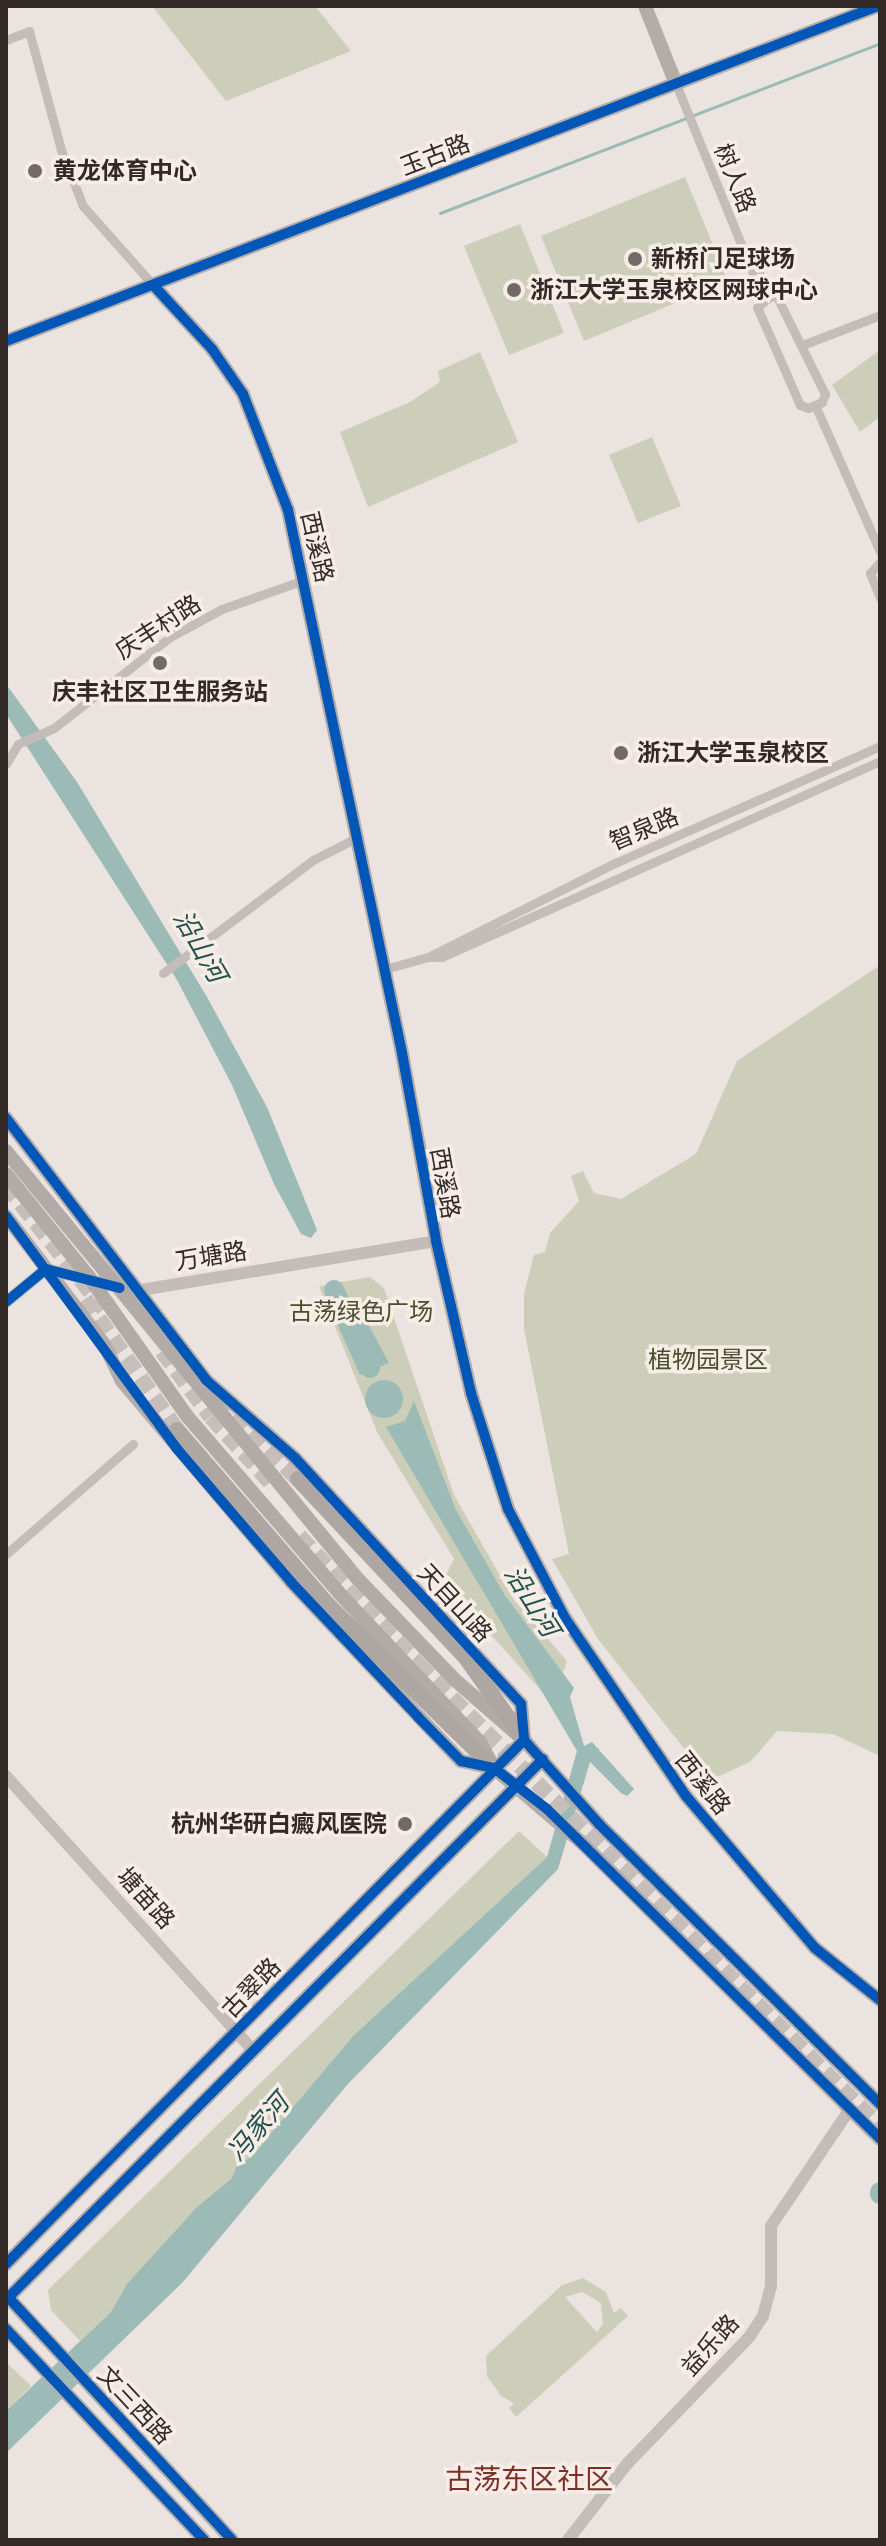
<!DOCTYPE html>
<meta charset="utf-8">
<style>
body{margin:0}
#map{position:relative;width:886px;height:2546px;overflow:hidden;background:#eae3df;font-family:"PT Sans","Noto Sans SC",sans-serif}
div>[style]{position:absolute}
.green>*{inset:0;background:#cdceba}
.water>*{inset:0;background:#9dbbb6}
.round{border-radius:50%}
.stream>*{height:3px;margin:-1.5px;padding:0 1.5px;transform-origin:1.5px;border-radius:1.5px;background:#9dbbb6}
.river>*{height:20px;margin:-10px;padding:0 10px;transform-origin:10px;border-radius:10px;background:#9dbbb6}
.trunk-tunnel>*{height:16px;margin-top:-8px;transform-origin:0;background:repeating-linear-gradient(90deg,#c5beba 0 16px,transparent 0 24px)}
.minor>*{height:9px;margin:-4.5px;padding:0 4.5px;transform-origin:4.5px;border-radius:4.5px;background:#c3bcb8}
.tertiary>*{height:12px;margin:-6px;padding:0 6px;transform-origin:6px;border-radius:6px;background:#c3bcb8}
.secondary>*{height:14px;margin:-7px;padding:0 7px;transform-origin:7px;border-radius:7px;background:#b4aca9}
.primary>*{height:14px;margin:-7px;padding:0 7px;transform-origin:7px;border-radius:7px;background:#b2aaa7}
.trunk>*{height:16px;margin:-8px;padding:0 8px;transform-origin:8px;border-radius:8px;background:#aea6a2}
.cycleway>*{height:10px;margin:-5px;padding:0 5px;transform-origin:5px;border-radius:5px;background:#0057b8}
.dots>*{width:22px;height:22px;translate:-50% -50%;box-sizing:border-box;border:4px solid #f7ede6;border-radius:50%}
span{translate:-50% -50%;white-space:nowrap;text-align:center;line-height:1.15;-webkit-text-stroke:7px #f7ede6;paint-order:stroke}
.street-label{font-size:24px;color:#332927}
.poi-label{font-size:24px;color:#332927;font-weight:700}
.left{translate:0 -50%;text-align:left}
.right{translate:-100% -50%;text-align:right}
.park-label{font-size:24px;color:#484f2d}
.water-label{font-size:26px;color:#20514d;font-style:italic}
.quarter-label{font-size:28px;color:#7b2f27}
.frame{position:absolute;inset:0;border:8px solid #332927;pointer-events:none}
</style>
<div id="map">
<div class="green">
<div style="clip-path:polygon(152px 6px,315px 6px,351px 51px,226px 101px)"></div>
<div style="clip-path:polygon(685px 177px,728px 281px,584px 341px,541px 236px)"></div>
<div style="clip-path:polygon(520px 224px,564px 333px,509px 355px,464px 246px)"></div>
<div style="clip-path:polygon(880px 350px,880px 417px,860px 432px,832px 385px)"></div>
<div style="clip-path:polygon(480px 352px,518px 442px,368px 507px,340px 432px,410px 402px,440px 382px,438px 371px)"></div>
<div style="clip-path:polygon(652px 437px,681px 506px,638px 523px,609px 455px)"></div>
<div style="clip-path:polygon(880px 965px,880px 1756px,833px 1734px,777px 1731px,750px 1762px,719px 1776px,704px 1774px,598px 1639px,552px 1559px,569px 1554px,524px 1329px,524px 1294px,534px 1255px,545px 1252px,550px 1233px,579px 1201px,571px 1176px,583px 1171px,594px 1193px,621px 1199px,696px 1154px,737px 1061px)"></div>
<div style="clip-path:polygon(370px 1277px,384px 1288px,454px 1495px,514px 1600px,567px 1661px,553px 1704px,443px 1581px,454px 1559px,377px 1432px,319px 1286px)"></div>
<div style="clip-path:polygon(519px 1831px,547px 1857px,353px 2036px,252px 2156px,236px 2167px,232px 2178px,185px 2220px,128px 2284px,111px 2312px,80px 2341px,51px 2310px,48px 2290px)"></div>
<div style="clip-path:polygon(evenodd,583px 2278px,606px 2292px,614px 2313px,621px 2308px,628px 2316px,516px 2417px,509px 2408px,514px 2403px,501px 2396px,487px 2376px,486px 2356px,562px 2285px,583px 2278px,582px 2292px,601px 2303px,603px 2324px,597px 2332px,565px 2297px,582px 2292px)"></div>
<div style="clip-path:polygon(6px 2362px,31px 2386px,6px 2411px)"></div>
</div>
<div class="water">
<div style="clip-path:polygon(6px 684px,77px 782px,207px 997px,267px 1107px,317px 1230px,311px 1238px,301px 1234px,274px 1184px,232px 1085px,177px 980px,6px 714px)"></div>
<div style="clip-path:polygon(337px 1296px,357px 1303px,389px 1363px,360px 1375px,331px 1310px)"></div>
<div class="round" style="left:365px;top:1380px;width:38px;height:38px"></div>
<div style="clip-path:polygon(414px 1401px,456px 1510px,504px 1594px,574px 1688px,570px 1697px,584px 1746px,592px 1742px,634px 1789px,627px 1796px,621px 1793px,590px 1762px,558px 1869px,347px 2085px,182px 2283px,6px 2453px,6px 2411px,111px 2312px,127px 2284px,196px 2208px,232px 2178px,236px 2167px,252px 2156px,353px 2036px,547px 1857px,577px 1751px,386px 1427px,405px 1421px)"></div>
</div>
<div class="stream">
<div style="left:440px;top:213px;width:472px;rotate:-21.1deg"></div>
</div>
<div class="river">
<div style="left:334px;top:1290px;width:86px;rotate:65.2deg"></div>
<div style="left:880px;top:2192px;width:2px;rotate:90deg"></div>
</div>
<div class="trunk-tunnel">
<div style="left:6px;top:1185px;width:158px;rotate:51.7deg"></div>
<div style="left:85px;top:1299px;width:160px;rotate:54.9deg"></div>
<div style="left:162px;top:1351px;width:82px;rotate:53.4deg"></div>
<div style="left:211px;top:1417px;width:91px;rotate:47.7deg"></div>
<div style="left:218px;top:1398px;width:114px;rotate:45.4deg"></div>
<div style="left:299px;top:1536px;width:175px;rotate:47.1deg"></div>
<div style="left:418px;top:1664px;width:654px;rotate:45.06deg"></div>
</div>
<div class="minor">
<div style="left:6px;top:40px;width:25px;rotate:-21deg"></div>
<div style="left:29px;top:31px;width:123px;rotate:74.9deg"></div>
<div style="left:61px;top:150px;width:60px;rotate:68.6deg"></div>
<div style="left:83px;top:206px;width:108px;rotate:48.4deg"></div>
<div style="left:676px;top:84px;width:231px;rotate:67.9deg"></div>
<div style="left:756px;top:265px;width:33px;rotate:67deg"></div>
<div style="left:775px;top:293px;width:113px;rotate:63.7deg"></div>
<div style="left:825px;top:394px;width:9px;rotate:111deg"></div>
<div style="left:822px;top:402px;width:15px;rotate:157deg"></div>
<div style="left:808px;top:408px;width:9px;rotate:-159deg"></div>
<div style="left:800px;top:405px;width:107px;rotate:-113.7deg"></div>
<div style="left:757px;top:307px;width:23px;rotate:-38deg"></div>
<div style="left:805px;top:344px;width:80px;rotate:-21.1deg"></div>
<div style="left:815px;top:405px;width:161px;rotate:66.1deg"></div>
<div style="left:880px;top:562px;width:15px;rotate:132deg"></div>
<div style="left:870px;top:573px;width:27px;rotate:68deg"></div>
<div style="left:6px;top:764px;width:23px;rotate:-59deg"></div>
<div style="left:18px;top:744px;width:39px;rotate:-24deg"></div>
<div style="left:54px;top:728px;width:147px;rotate:-38.1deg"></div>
<div style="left:170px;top:637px;width:59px;rotate:-28.3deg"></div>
<div style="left:222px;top:609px;width:87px;rotate:-19.5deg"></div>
<div style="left:431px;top:957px;width:11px"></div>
<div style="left:442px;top:957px;width:480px;rotate:-24.1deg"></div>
<div style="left:385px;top:969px;width:45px;rotate:-15.6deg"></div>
<div style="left:428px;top:957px;width:209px;rotate:-26.7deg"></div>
<div style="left:615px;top:863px;width:290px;rotate:-23.8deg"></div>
<div style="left:163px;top:973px;width:188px;rotate:-37deg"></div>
<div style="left:313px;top:860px;width:48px;rotate:-27.1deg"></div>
<div style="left:6px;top:1554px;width:168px;rotate:-40.9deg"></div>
</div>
<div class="tertiary">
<div style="left:6px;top:1302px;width:52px;rotate:-39.5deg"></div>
<div style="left:46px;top:1269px;width:92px;rotate:13.9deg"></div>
<div style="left:135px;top:1291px;width:305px;rotate:-9.4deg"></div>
<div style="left:6px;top:1776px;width:369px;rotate:48deg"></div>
<div style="left:568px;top:2540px;width:96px;rotate:-52.2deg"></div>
<div style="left:627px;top:2464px;width:178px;rotate:-46.1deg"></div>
<div style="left:750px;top:2336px;width:24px;rotate:-57deg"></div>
<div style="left:763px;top:2316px;width:30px;rotate:-75deg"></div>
<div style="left:771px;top:2287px;width:61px;rotate:-90deg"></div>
<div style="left:771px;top:2226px;width:141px;rotate:-56deg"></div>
</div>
<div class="secondary">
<div style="left:645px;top:6px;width:84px;rotate:68.3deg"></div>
<div style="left:155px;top:287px;width:84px;rotate:47.4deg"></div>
<div style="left:212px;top:349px;width:55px;rotate:55.4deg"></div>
<div style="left:243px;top:394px;width:124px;rotate:68.8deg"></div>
<div style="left:288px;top:510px;width:555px;rotate:78.14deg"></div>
<div style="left:402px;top:1053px;width:191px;rotate:79.7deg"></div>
<div style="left:436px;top:1241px;width:156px;rotate:77deg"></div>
<div style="left:471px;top:1393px;width:122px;rotate:72.3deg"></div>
<div style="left:508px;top:1509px;width:123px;rotate:62.4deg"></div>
<div style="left:565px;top:1618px;width:215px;rotate:55.8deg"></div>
<div style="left:686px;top:1796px;width:199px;rotate:49.7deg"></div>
<div style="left:815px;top:1948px;width:83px;rotate:38.7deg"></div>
<div style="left:6px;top:341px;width:934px;rotate:-21.02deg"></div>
<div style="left:6px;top:1118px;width:330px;rotate:52.6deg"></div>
<div style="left:206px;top:1380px;width:118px;rotate:41.2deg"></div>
<div style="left:295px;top:1458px;width:334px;rotate:47.4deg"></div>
<div style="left:521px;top:1704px;width:36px;rotate:85deg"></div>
<div style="left:6px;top:1216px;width:161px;rotate:52.6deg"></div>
<div style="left:104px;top:1344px;width:41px;rotate:64.1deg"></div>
<div style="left:122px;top:1381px;width:263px;rotate:49.9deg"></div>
<div style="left:291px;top:1582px;width:247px;rotate:46.5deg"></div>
<div style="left:461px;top:1761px;width:34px;rotate:12deg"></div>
<div style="left:6px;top:2295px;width:333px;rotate:47.3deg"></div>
<div style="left:6px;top:2329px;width:289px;rotate:46.8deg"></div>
</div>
<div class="primary">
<div style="left:6px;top:1151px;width:551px;rotate:50.59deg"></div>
<div style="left:356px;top:1577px;width:141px;rotate:46.1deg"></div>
<div style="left:454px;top:1679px;width:93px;rotate:41.1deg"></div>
<div style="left:524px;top:1740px;width:113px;rotate:48.2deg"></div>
<div style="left:599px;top:1824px;width:397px;rotate:44.9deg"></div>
<div style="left:6px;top:1174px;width:132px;rotate:51.1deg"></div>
<div style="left:89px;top:1277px;width:170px;rotate:54.8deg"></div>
<div style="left:187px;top:1416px;width:233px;rotate:49.3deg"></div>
<div style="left:339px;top:1593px;width:205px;rotate:46.6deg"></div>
<div style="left:480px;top:1742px;width:30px;rotate:62deg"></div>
<div style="left:494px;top:1768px;width:113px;rotate:40.3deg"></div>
<div style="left:580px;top:1841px;width:423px;rotate:44.8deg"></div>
<div style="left:6px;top:2264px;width:737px;rotate:-45.33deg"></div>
<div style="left:6px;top:2300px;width:762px;rotate:-45.21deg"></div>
</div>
<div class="trunk">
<div style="left:177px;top:1430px;width:231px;rotate:49.2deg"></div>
<div style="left:328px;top:1605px;width:233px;rotate:44.5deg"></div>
<div style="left:298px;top:1479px;width:245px;rotate:46.8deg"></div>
<div style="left:466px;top:1658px;width:100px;rotate:54.7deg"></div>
</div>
<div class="cycleway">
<div style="left:155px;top:287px;width:84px;rotate:47.4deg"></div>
<div style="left:212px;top:349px;width:55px;rotate:55.4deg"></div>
<div style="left:243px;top:394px;width:124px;rotate:68.8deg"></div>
<div style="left:288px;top:510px;width:555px;rotate:78.14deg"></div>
<div style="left:402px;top:1053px;width:191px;rotate:79.7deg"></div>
<div style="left:436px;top:1241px;width:156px;rotate:77deg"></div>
<div style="left:471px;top:1393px;width:122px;rotate:72.3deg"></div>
<div style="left:508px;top:1509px;width:123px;rotate:62.4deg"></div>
<div style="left:565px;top:1618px;width:215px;rotate:55.8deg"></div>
<div style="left:686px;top:1796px;width:199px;rotate:49.7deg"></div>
<div style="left:815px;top:1948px;width:83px;rotate:38.7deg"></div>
<div style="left:6px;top:341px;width:934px;rotate:-21.02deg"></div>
<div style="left:6px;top:1118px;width:330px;rotate:52.6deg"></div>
<div style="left:206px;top:1380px;width:118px;rotate:41.2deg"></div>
<div style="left:295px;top:1458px;width:334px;rotate:47.4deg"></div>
<div style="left:521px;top:1704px;width:36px;rotate:85deg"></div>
<div style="left:524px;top:1740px;width:113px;rotate:48.2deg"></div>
<div style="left:599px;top:1824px;width:397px;rotate:44.9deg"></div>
<div style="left:6px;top:1216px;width:290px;rotate:53.7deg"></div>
<div style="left:178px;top:1450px;width:174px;rotate:49.4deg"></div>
<div style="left:291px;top:1582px;width:185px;rotate:46.7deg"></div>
<div style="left:418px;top:1717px;width:62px;rotate:45.7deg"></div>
<div style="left:461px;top:1761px;width:34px;rotate:12deg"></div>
<div style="left:494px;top:1768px;width:67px;rotate:37.7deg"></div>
<div style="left:547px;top:1809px;width:469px;rotate:44.7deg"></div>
<div style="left:6px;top:1302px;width:52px;rotate:-39.5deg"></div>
<div style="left:46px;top:1269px;width:76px;rotate:14.4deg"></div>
<div style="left:6px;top:2264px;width:737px;rotate:-45.33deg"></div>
<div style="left:8px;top:2297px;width:330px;rotate:47.3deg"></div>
<div style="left:6px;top:2300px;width:762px;rotate:-45.21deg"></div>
<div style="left:6px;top:2329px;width:289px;rotate:46.8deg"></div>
</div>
<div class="dots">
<div style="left:35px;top:171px;background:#736a67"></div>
<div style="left:635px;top:259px;background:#736a67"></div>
<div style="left:514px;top:290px;background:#736a67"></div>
<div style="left:160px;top:663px;background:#736a67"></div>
<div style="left:621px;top:753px;background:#736a67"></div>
<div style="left:405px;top:1824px;background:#736a67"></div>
</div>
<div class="street-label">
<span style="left:435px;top:155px;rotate:-21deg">玉古路</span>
<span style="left:735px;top:178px;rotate:68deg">树人路</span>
<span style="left:317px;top:547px;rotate:77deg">西溪路</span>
<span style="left:158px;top:627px;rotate:-33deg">庆丰村路</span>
<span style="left:644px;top:829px;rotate:-23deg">智泉路</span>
<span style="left:445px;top:1183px;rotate:80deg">西溪路</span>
<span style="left:211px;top:1256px;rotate:-9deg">万塘路</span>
<span style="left:455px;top:1603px;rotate:47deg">天目山路</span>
<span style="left:703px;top:1783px;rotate:52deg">西溪路</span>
<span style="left:146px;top:1898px;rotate:48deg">塘苗路</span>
<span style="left:251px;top:1988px;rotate:-46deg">古翠路</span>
<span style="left:710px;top:2345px;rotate:-48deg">益乐路</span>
<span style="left:135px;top:2405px;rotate:47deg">文三西路</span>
</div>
<div class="poi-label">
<span class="left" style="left:53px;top:171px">黄龙体育中心</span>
<span class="left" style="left:651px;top:259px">新桥门足球场</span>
<span class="left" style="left:530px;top:290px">浙江大学玉泉校区网球中心</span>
<span style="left:160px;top:692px">庆丰社区卫生服务站</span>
<span class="left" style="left:637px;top:753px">浙江大学玉泉校区</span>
<span class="right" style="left:387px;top:1824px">杭州华研白癜风医院</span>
</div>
<div class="park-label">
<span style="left:361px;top:1312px">古荡绿色广场</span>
<span style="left:708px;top:1360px">植物园景区</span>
</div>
<div class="water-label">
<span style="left:200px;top:946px;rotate:60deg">沿山河</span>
<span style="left:532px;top:1601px;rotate:58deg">沿山河</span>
<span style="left:258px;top:2127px;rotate:-49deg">冯家河</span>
</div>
<div class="quarter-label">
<span style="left:529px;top:2479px">古荡东区社区</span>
</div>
<div class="frame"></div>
</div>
